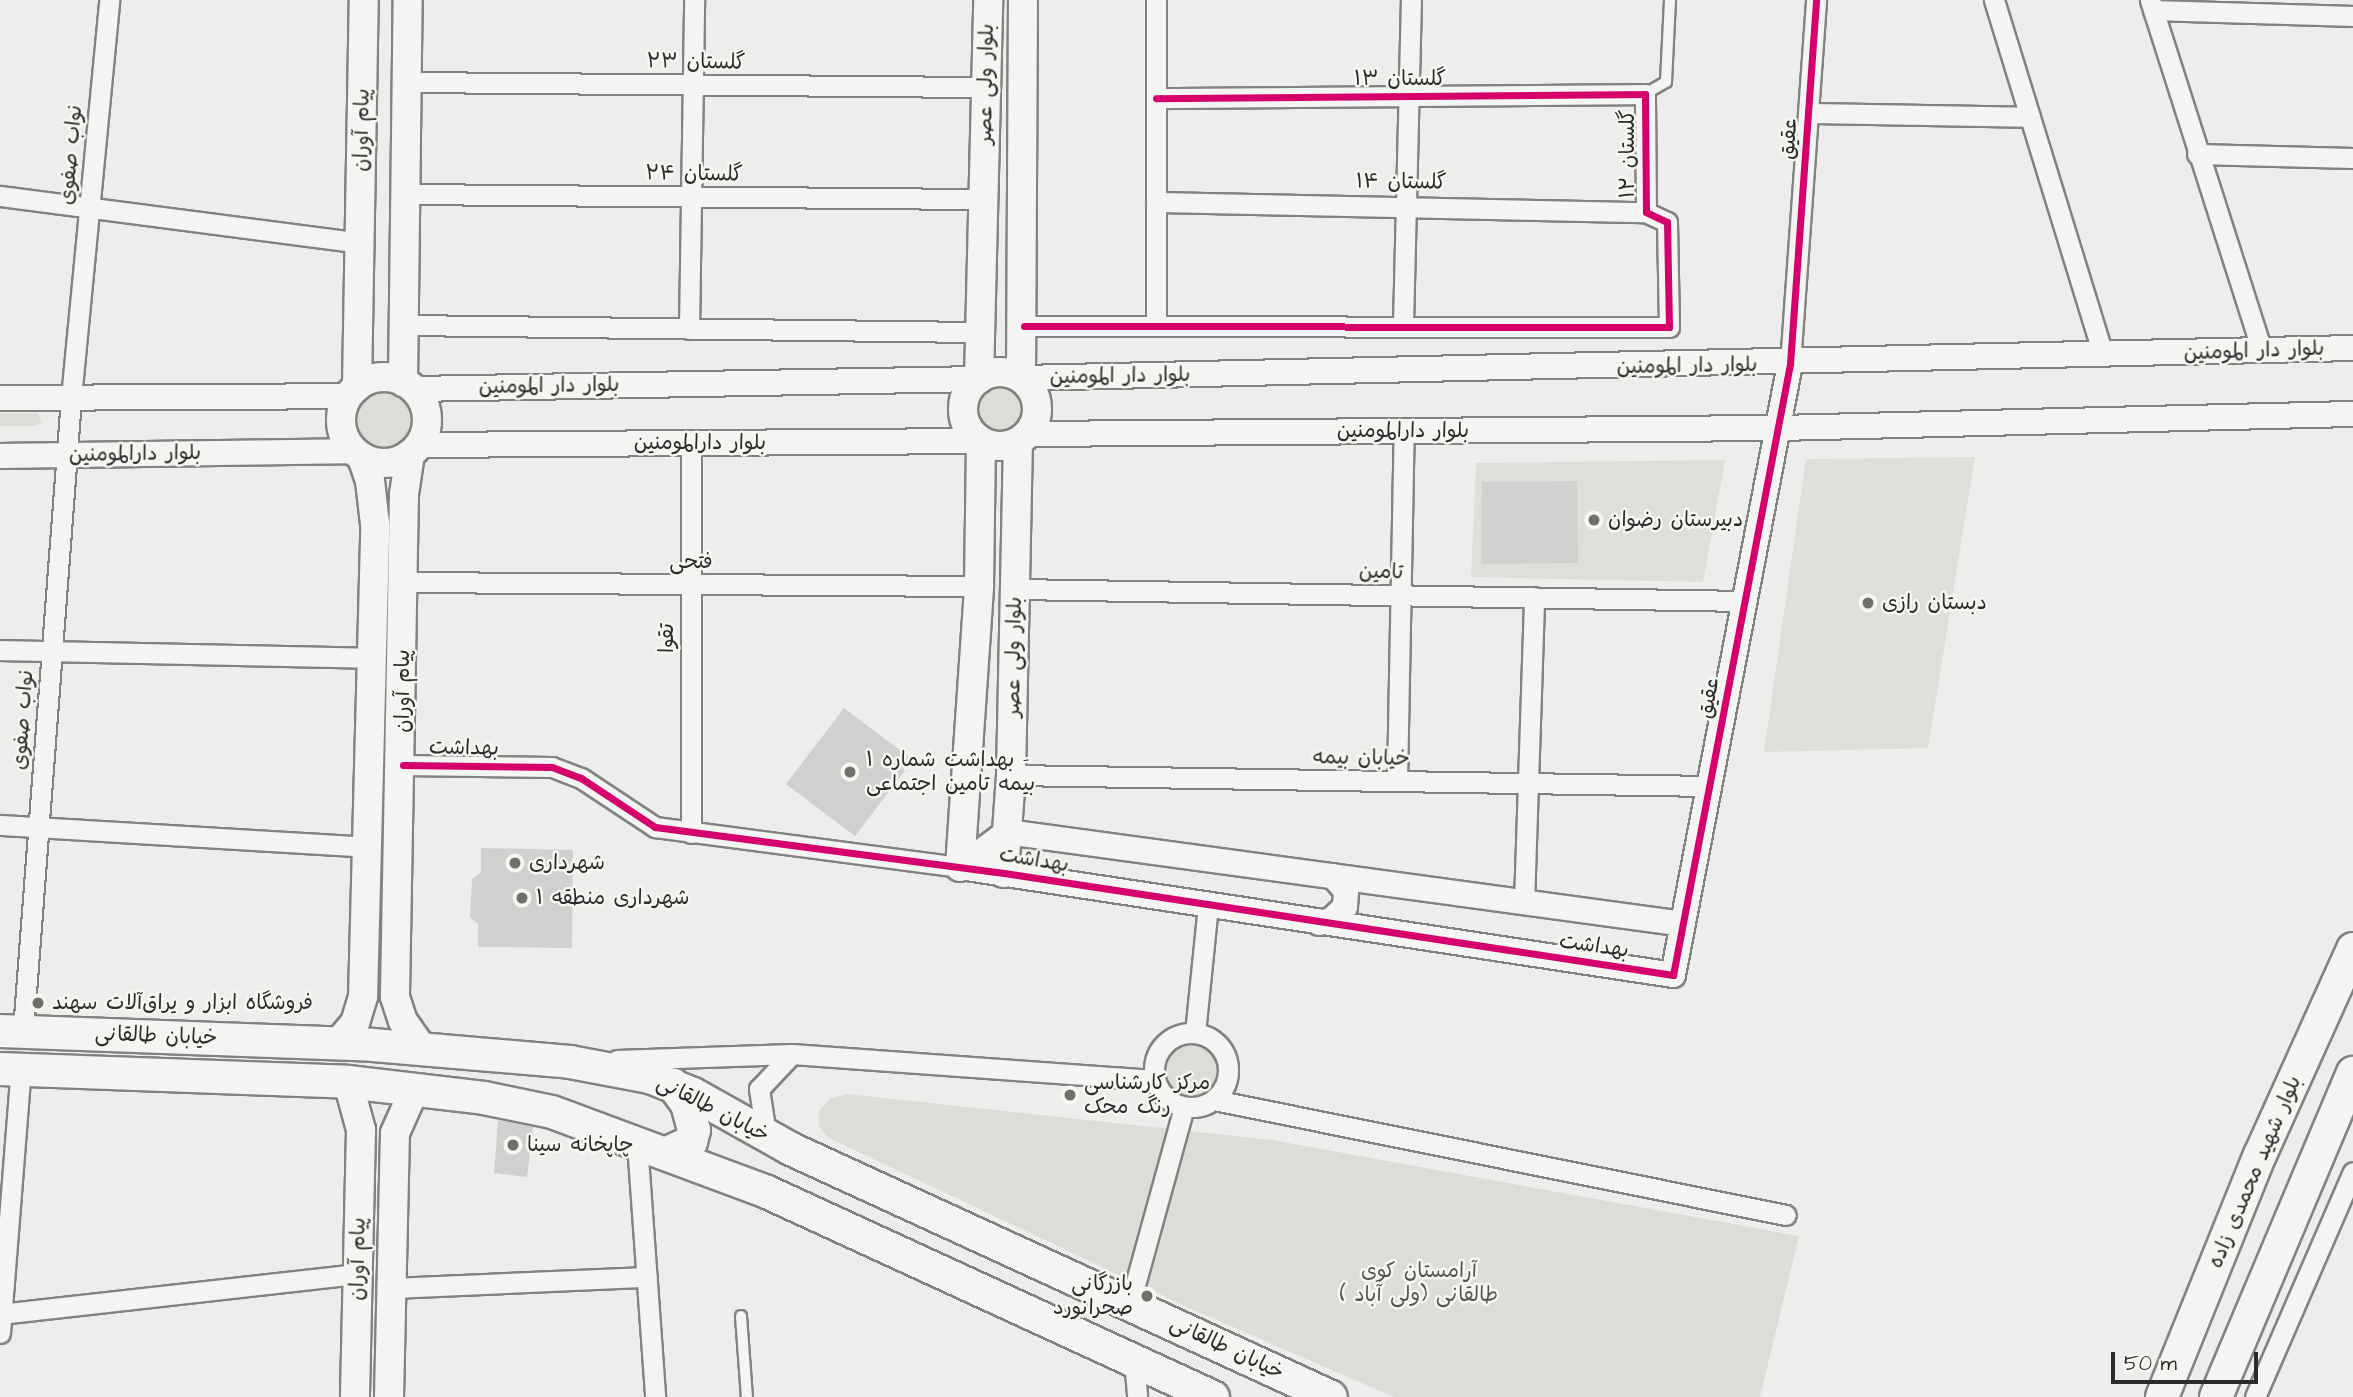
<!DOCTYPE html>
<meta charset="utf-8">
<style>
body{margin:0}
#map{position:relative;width:2353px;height:1397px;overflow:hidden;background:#ededeb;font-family:"Architects Daughter","Playpen Sans Arabic",sans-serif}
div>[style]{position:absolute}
.built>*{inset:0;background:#dededb}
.green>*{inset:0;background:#dcdcd9}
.round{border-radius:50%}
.building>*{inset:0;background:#d0d0cf}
.roads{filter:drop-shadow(2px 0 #828281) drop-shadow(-2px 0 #828281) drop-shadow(0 2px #828281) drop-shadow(0 -2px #828281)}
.service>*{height:10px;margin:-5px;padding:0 5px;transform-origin:5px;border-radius:5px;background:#f4f4f2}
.minor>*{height:19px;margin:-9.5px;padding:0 9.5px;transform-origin:9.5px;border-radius:9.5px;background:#f4f4f2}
.minor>.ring{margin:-9.5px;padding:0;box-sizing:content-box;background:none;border:19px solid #f4f4f2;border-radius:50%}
.tertiary>*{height:24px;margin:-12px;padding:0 12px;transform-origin:12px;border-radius:12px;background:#f4f4f2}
.secondary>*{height:28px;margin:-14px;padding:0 14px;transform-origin:14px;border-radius:14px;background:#f4f4f2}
.secondary>.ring{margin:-14px;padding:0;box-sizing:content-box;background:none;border:28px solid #f4f4f2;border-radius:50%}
.primary>*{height:32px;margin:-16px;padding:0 16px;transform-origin:16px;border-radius:16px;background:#f4f4f2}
.cycleway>*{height:7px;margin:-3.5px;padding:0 3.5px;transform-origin:3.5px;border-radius:3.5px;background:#d6006c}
.dots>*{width:19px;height:19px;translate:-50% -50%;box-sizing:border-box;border:4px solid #f6f6f2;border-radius:50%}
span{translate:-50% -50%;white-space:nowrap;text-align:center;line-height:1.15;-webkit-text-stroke:5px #f6f6f2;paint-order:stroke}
.street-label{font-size:21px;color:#2b2b2b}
.poi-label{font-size:21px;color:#2b2b2b}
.left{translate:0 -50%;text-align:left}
.right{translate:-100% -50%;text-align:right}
.park-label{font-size:21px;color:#545453}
.scale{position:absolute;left:2111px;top:1352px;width:147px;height:32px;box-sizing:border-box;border:4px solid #2b2b2b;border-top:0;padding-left:9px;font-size:21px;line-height:24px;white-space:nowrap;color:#2b2b2b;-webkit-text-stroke:5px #f6f6f2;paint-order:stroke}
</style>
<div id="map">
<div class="built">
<div style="clip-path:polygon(1975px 457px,1928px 748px,1764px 752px,1806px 459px)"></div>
<div style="clip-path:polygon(1725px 460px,1703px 582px,1471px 577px,1476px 463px)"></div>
</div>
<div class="green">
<div class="round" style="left:971px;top:380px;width:58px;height:58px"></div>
<div class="round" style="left:355px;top:390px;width:58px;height:58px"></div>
<div style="clip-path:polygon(0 413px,37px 413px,42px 422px,36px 426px,0 426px)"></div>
<div class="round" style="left:1158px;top:1038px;width:64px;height:64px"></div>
<div style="clip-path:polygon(847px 1094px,1272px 1140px,1799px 1236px,1760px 1397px,1394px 1397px,1191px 1309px,827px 1137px,819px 1126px,818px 1112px,830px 1099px)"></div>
</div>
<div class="building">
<div style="clip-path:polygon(1577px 481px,1578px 563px,1481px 564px,1482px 482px)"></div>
<div style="clip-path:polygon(844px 708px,913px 760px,855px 836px,786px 784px)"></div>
<div style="clip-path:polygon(481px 848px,573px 850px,572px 948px,478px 947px,478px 924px,470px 917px,472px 879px,481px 872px)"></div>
<div style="clip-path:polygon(498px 1120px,533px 1127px,527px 1177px,494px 1173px)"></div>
</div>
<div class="roads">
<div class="service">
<div style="left:1645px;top:94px;width:24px;rotate:-30deg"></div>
<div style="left:1666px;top:82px;width:82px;rotate:-87.2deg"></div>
<div style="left:741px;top:1316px;width:81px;rotate:85.8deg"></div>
</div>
<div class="minor">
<div style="left:1156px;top:0;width:326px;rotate:90deg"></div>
<div style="left:1994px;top:0;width:371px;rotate:72.9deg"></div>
<div style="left:2150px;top:0;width:367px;rotate:72.3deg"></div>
<div style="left:2153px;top:10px;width:200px;rotate:1.7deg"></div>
<div style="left:407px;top:82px;width:578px;rotate:0.5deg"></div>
<div style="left:1808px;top:113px;width:222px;rotate:1deg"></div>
<div style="left:2197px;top:154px;width:156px;rotate:1.5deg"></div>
<div style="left:405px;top:194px;width:578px;rotate:0.5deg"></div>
<div style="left:0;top:196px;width:363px;rotate:7.4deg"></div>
<div style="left:1156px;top:202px;width:490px;rotate:1.2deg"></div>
<div style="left:404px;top:325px;width:576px;rotate:0.7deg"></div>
<div style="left:1403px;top:325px;width:325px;rotate:-88.6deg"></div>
<div style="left:1024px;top:326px;width:645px;rotate:0.09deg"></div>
<div style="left:1669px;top:327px;width:105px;rotate:-91.1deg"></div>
<div style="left:1667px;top:222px;width:23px;rotate:-155deg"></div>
<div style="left:1646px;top:212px;width:118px;rotate:-90.5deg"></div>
<div style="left:1645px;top:94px;width:489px;rotate:179.5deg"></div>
<div style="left:689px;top:329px;width:329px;rotate:-89.1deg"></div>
<div style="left:1790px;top:364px;width:365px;rotate:-85.9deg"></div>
<div style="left:404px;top:582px;width:575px;rotate:0.4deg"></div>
<div style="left:1015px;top:589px;width:730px;rotate:0.94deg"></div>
<div style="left:0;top:650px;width:371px;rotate:1.2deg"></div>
<div style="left:403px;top:765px;width:149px;rotate:0.8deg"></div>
<div style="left:552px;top:767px;width:31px;rotate:21deg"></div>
<div style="left:581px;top:778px;width:89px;rotate:33.5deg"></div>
<div style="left:655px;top:827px;width:308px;rotate:7.5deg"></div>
<div style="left:1011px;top:775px;width:699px;rotate:0.9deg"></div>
<div style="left:1397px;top:781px;width:350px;rotate:-88.9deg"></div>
<div style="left:0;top:825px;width:366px;rotate:3.4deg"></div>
<div style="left:691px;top:833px;width:390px;rotate:-90deg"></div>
<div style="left:1524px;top:903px;width:306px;rotate:-88.1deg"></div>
<div style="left:23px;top:1031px;width:635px;rotate:-85.66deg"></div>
<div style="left:71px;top:398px;width:400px;rotate:-84.5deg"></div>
<div class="ring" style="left:1154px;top:1033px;width:55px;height:55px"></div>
<div style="left:1195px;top:1033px;width:128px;rotate:-84.2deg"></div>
<div style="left:617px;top:1060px;width:175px;rotate:-2deg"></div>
<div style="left:792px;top:1054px;width:363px;rotate:4.1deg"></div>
<div style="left:1214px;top:1100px;width:583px;rotate:11.37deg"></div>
<div style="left:766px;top:1134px;width:46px;rotate:-98.8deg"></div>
<div style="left:759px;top:1089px;width:48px;rotate:-46.7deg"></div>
<div style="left:637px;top:1143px;width:255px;rotate:85.9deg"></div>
<div style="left:392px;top:1288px;width:255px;rotate:-2.5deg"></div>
<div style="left:1130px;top:1303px;width:203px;rotate:-74.6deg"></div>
<div style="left:0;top:1314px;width:360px;rotate:-6.4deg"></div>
<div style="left:0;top:1333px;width:265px;rotate:-85.5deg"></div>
<div style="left:1134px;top:1360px;width:37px;rotate:85deg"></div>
<div style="left:2255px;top:1397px;width:245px;rotate:-66.5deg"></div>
</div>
<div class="tertiary">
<div style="left:1021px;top:378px;width:1332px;rotate:-1.29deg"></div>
<div style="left:413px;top:389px;width:566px;rotate:-1.01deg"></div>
<div style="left:0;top:398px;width:349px;rotate:-0.3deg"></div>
<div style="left:1028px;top:434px;width:751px;rotate:-0.46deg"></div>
<div style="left:1779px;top:428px;width:574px;rotate:-1.4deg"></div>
<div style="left:419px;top:445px;width:562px;rotate:-0.41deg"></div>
<div style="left:0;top:456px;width:354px;rotate:-0.8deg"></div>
<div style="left:960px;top:867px;width:721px;rotate:8.61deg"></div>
<div style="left:1673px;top:975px;width:622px;rotate:-79.16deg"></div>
<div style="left:960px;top:867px;width:59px;rotate:-36.7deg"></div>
<div style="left:1007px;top:832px;width:682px;rotate:7.75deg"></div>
<div style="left:1319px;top:923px;width:12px;rotate:-14deg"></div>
<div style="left:1331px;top:920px;width:19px;rotate:-43deg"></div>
<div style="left:1345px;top:907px;width:16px;rotate:-86deg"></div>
<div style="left:1346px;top:891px;width:20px;rotate:-131deg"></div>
</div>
<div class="secondary">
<div class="ring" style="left:963px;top:372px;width:46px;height:46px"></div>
<div class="ring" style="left:341px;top:377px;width:58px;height:58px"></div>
<div style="left:1021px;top:378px;width:378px;rotate:-89.7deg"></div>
<div style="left:979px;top:379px;width:379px;rotate:-88.6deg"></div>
<div style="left:403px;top:382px;width:382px;rotate:-89.3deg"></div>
<div style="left:357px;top:387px;width:387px;rotate:-89deg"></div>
<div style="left:410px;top:454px;width:40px;rotate:98.5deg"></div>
<div style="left:404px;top:494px;width:503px;rotate:91.03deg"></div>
<div style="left:395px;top:997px;width:25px;rotate:72deg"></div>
<div style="left:403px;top:1021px;width:33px;rotate:55deg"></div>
<div style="left:960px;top:867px;width:282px;rotate:-86.1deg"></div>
<div style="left:979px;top:586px;width:145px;rotate:-89.2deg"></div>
<div style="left:1004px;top:873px;width:98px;rotate:-85.9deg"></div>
<div style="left:1011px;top:775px;width:333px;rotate:-88.8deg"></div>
<div style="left:338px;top:1043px;width:26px;rotate:-50deg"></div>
<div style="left:355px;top:1023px;width:27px;rotate:-73deg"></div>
<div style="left:363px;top:997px;width:473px;rotate:-88.5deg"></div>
<div style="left:375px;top:524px;width:43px;rotate:-96.6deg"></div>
<div style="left:370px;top:481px;width:24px;rotate:-109deg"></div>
<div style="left:348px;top:1082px;width:50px;rotate:74.8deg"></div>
<div style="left:361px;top:1130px;width:267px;rotate:91.3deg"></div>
<div style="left:389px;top:1397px;width:264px;rotate:-88.7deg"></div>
<div style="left:395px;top:1133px;width:49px;rotate:-66deg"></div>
</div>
<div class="primary">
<div style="left:0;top:1031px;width:373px;rotate:2.1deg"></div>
<div style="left:373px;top:1045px;width:198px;rotate:4.9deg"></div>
<div style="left:570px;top:1062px;width:81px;rotate:10.6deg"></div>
<div style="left:650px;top:1077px;width:46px;rotate:21.6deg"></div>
<div style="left:693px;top:1094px;width:112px;rotate:29.3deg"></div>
<div style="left:791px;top:1149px;width:594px;rotate:24.67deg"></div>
<div style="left:0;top:1069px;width:348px;rotate:2.1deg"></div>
<div style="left:348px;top:1082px;width:137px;rotate:6.7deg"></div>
<div style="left:484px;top:1098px;width:69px;rotate:11.6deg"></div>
<div style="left:552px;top:1112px;width:229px;rotate:20.4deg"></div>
<div style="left:767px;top:1192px;width:491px;rotate:24.7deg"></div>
<div style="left:669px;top:1152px;width:24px;rotate:-24deg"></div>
<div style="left:691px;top:1142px;width:12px;rotate:-76deg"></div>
<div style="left:694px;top:1130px;width:27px;rotate:-105deg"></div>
<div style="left:687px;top:1104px;width:24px;rotate:-126deg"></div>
<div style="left:2162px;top:1397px;width:261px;rotate:-68deg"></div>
<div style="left:2260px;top:1155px;width:226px;rotate:-65.7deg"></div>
<div style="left:2216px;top:1397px;width:352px;rotate:-67.1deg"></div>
</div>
</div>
<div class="cycleway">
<div style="left:1024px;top:326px;width:645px;rotate:0.09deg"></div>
<div style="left:1669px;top:327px;width:105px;rotate:-91.1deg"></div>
<div style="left:1667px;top:222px;width:23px;rotate:-155deg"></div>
<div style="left:1646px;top:212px;width:118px;rotate:-90.5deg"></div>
<div style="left:1645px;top:94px;width:489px;rotate:179.5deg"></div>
<div style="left:403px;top:765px;width:149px;rotate:0.8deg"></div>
<div style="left:552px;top:767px;width:31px;rotate:21deg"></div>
<div style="left:581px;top:778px;width:89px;rotate:33.5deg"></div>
<div style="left:655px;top:827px;width:352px;rotate:7.5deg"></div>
<div style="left:1004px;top:873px;width:677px;rotate:8.67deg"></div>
<div style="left:1673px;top:975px;width:622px;rotate:-79.16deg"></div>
<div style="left:1790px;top:364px;width:365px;rotate:-85.9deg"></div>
</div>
<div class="dots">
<div style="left:1594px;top:520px;background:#6f6f6e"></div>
<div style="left:1868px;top:603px;background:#6f6f6e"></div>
<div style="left:850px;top:772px;background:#6f6f6e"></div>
<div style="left:515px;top:863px;background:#6f6f6e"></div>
<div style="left:522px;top:898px;background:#6f6f6e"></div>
<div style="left:38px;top:1003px;background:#6f6f6e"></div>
<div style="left:1070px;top:1095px;background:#6f6f6e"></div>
<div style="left:513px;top:1145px;background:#6f6f6e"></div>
<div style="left:1147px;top:1296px;background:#6f6f6e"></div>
</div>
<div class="street-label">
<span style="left:696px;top:62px;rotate:1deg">گلستان ۲۳</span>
<span style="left:1400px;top:79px">گلستان ۱۳</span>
<span style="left:986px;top:84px;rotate:-89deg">بلوار ولی عصر</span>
<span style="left:362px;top:130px;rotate:-89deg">پیام آوران</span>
<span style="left:1789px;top:139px;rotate:-86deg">عقیق</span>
<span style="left:1628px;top:154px;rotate:-90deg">گلستان ۱۲</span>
<span style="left:71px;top:155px;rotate:-85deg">نواب صفوی</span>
<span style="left:694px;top:174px;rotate:1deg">گلستان ۲۴</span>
<span style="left:1401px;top:182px;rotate:1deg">گلستان ۱۴</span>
<span style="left:2254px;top:351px;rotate:-2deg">بلوار دار المومنین</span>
<span style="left:1687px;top:366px;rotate:-1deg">بلوار دار المومنین</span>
<span style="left:1120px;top:376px;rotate:-1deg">بلوار دار المومنین</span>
<span style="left:549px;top:386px;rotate:-1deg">بلوار دار المومنین</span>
<span style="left:1403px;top:431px">بلوار دارالمومنین</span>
<span style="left:700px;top:443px">بلوار دارالمومنین</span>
<span style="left:135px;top:454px;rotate:-1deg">بلوار دارالمومنین</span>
<span style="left:691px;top:562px">فتحی</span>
<span style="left:1381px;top:572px;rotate:1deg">تامین</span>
<span style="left:667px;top:638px;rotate:-90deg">تقوا</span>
<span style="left:1014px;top:657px;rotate:-89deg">بلوار ولی عصر</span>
<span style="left:403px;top:691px;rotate:-90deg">پیام آوران</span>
<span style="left:1709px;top:698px;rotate:-79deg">عقیق</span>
<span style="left:23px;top:720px;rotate:-86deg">نواب صفوی</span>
<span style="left:464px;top:748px;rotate:1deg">بهداشت</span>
<span style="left:1361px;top:758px;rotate:1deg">خیابان بیمه</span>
<span style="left:1034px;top:860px;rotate:9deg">بهداشت</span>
<span style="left:1594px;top:946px;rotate:8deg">بهداشت</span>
<span style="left:156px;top:1036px;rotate:2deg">خیابان طالقانی</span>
<span style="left:713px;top:1109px;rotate:27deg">خیابان طالقانی</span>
<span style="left:2255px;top:1172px;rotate:-67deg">بلوار شهید محمدی زاده</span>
<span style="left:358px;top:1259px;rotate:-89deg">پیام آوران</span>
<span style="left:1227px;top:1348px;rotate:25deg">خیابان طالقانی</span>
</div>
<div class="poi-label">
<span class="left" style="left:1608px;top:520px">دبیرستان رضوان</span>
<span class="left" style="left:1882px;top:603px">دبستان رازی</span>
<span class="left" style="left:866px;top:772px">بهداشت شماره ۱ -<br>بیمه تامین اجتماعی</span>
<span class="left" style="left:529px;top:863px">شهرداری</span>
<span class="left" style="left:536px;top:898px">شهرداری منطقه ۱</span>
<span class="left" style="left:52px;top:1003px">فروشگاه ابزار و یراق‌آلات‌ سهند</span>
<span class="left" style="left:1084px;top:1095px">مرکز کارشناسی<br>رنگ محک</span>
<span class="left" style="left:527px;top:1145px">چاپخانه سینا</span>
<span class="right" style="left:1133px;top:1296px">بازرگانی<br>صحرانورد</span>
</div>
<div class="park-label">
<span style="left:1419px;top:1283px">آرامستان کوی<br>طالقانی (ولی آباد )</span>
</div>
<div class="scale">50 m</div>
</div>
